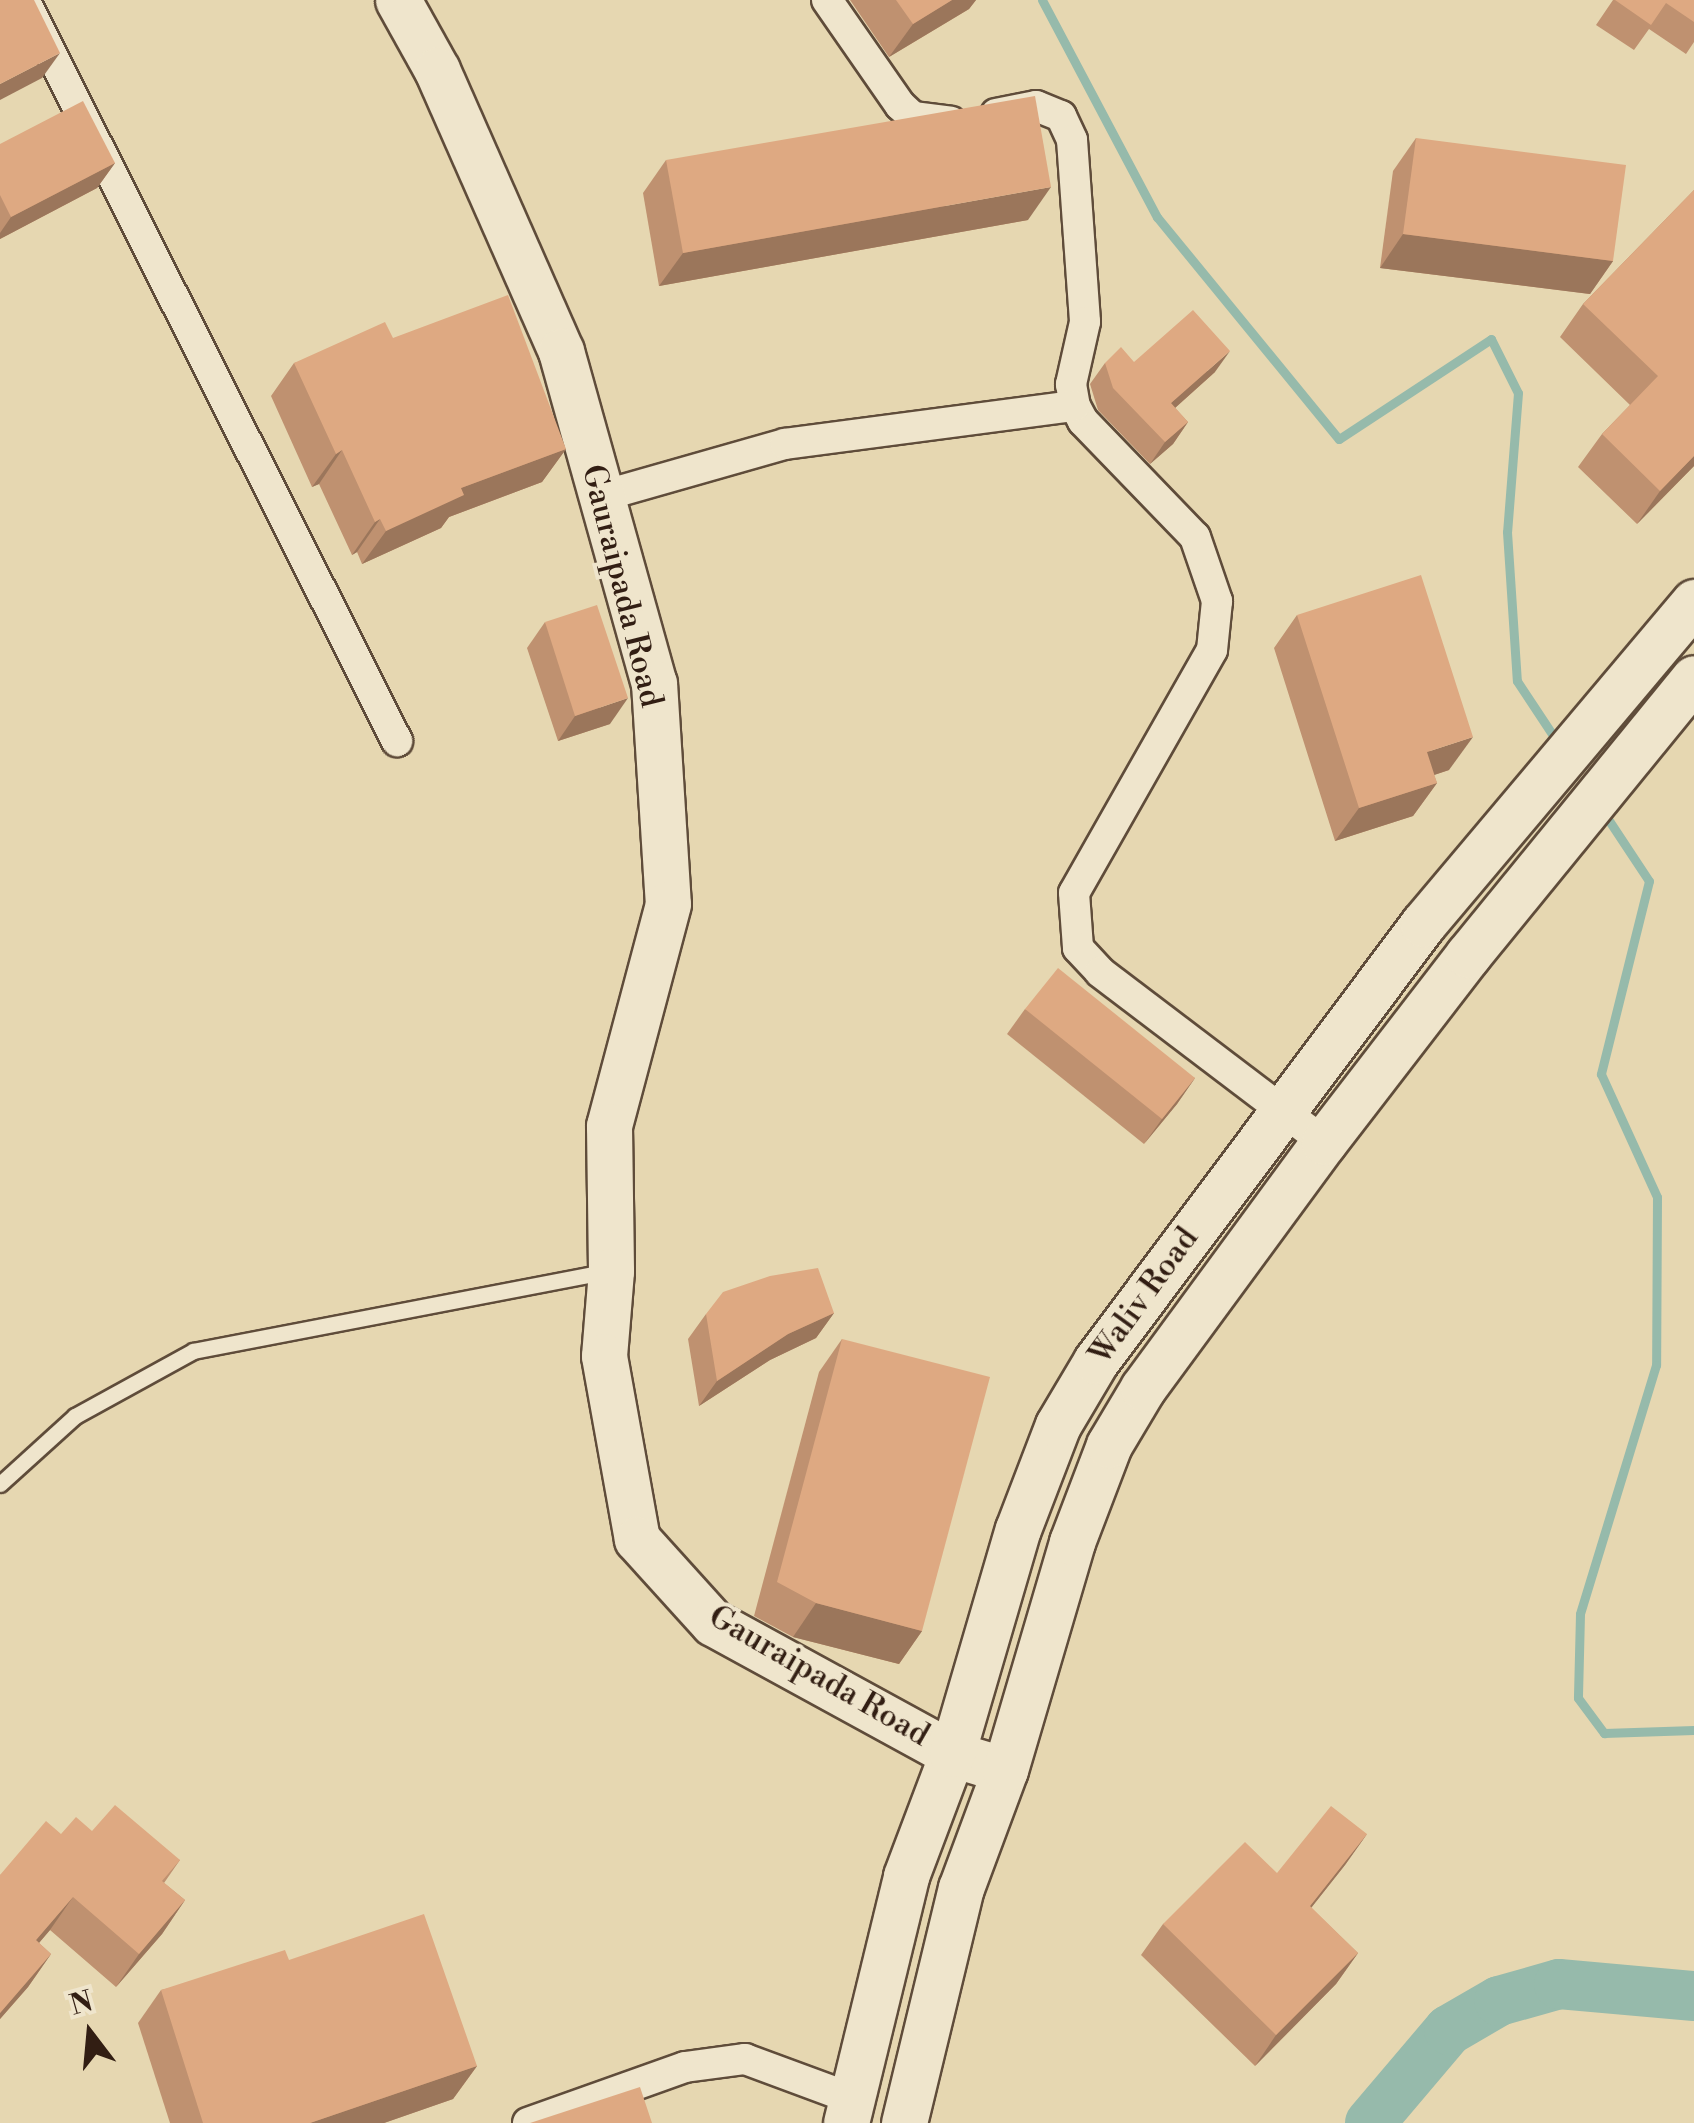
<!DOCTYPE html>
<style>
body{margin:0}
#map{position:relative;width:1694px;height:2123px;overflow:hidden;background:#e6d7b1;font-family:"Libre Bodoni",serif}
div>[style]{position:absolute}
.stream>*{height:9px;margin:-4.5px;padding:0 4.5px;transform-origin:4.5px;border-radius:4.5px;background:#96baab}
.river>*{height:50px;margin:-25px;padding:0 25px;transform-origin:25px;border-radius:25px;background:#96baab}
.roads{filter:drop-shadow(2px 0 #5f4c3a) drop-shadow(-2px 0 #5f4c3a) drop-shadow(0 2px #5f4c3a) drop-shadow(0 -2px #5f4c3a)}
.lane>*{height:15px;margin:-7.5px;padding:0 7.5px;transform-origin:7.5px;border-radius:7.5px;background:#efe5cc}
.street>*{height:30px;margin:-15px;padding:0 15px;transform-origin:15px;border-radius:15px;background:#efe5cc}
.secondary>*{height:45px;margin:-22.5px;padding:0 22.5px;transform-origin:22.5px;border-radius:22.5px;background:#efe5cc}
.wall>*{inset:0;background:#bf9170}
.shaded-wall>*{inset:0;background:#9b765b}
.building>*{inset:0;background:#dea982}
span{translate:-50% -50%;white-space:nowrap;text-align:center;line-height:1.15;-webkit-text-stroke:8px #efe5cc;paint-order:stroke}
.street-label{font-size:32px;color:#321e13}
.north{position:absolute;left:40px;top:1983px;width:100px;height:100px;-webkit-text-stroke:8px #efe5cc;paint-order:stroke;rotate:344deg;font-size:28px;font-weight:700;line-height:40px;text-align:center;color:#321e13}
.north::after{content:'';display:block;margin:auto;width:35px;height:45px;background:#321e13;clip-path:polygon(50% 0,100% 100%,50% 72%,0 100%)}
</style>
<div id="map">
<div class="stream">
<div style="left:1042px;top:0;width:246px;rotate:62.1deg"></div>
<div style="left:1157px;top:217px;width:287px;rotate:50.7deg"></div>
<div style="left:1339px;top:439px;width:182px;rotate:-33.3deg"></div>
<div style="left:1491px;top:339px;width:60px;rotate:63.4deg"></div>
<div style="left:1518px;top:393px;width:139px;rotate:94.5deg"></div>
<div style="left:1507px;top:532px;width:149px;rotate:86.2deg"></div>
<div style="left:1517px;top:681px;width:74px;rotate:56.5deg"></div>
<div style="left:1602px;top:810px;width:85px;rotate:56.5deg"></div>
<div style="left:1649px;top:881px;width:199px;rotate:104deg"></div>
<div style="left:1601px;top:1074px;width:135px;rotate:65.5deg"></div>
<div style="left:1657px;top:1197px;width:168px;rotate:90.3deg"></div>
<div style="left:1656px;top:1365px;width:260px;rotate:107deg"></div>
<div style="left:1580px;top:1614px;width:84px;rotate:91.4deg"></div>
<div style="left:1578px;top:1698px;width:44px;rotate:53.4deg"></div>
<div style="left:1604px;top:1733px;width:90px;rotate:-1.9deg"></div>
</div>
<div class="river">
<div style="left:1370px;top:2123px;width:122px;rotate:-49.7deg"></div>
<div style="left:1449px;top:2030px;width:58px;rotate:-30.1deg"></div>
<div style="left:1499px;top:2001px;width:62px;rotate:-15.8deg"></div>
<div style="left:1559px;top:1984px;width:136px;rotate:5.1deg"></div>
</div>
<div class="roads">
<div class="lane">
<div style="left:0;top:1484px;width:101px;rotate:-42.2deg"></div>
<div style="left:75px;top:1416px;width:135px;rotate:-28.8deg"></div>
<div style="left:193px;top:1351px;width:422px;rotate:-10.9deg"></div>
</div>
<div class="street">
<div style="left:24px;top:0;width:830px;rotate:63.28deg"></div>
<div style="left:827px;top:0;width:128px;rotate:55.2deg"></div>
<div style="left:900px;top:105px;width:18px;rotate:43deg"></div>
<div style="left:913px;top:117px;width:38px;rotate:7deg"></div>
<div style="left:996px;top:114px;width:41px;rotate:-11.3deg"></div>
<div style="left:1036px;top:106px;width:27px;rotate:22deg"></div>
<div style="left:1061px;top:116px;width:26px;rotate:65deg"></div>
<div style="left:1072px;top:140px;width:182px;rotate:85.9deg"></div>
<div style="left:1085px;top:322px;width:64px;rotate:102.7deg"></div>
<div style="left:1071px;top:384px;width:22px;rotate:80deg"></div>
<div style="left:1075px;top:406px;width:17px;rotate:62deg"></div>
<div style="left:1083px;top:421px;width:161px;rotate:46deg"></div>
<div style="left:1195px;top:537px;width:68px;rotate:71deg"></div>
<div style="left:1217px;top:601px;width:49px;rotate:95.8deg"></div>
<div style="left:1212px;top:650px;width:279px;rotate:119.6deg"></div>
<div style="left:1074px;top:893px;width:55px;rotate:85.8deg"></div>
<div style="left:1078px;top:948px;width:33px;rotate:47deg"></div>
<div style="left:1100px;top:972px;width:281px;rotate:37.2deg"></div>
<div style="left:602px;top:496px;width:190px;rotate:-15.9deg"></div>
<div style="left:785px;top:444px;width:292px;rotate:-7.5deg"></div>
<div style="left:528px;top:2123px;width:167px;rotate:-19.6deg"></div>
<div style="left:685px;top:2067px;width:61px;rotate:-7.6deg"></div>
<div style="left:745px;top:2059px;width:115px;rotate:20.3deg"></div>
</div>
<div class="secondary">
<div style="left:398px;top:0;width:80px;rotate:60.9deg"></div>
<div style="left:437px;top:70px;width:307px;rotate:66.2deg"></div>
<div style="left:561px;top:351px;width:345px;rotate:74.4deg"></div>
<div style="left:654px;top:683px;width:221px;rotate:86.4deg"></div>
<div style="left:668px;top:904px;width:230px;rotate:104.9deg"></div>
<div style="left:609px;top:1126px;width:145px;rotate:89.2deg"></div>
<div style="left:611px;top:1271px;width:85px;rotate:94.7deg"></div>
<div style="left:604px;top:1356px;width:186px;rotate:79.8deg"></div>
<div style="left:637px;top:1539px;width:113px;rotate:47.9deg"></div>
<div style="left:713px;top:1623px;width:273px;rotate:28.7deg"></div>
<div style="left:952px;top:1754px;width:55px;rotate:16.8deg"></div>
<div style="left:846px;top:2123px;width:254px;rotate:-76.3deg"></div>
<div style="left:906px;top:1876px;width:130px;rotate:-69.3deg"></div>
<div style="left:952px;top:1754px;width:234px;rotate:-73.7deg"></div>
<div style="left:1018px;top:1529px;width:111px;rotate:-69deg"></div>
<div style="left:1058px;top:1425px;width:74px;rotate:-59.3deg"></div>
<div style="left:1096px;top:1361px;width:546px;rotate:-53.19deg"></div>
<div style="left:1423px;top:924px;width:421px;rotate:-49.9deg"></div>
<div style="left:904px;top:2123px;width:242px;rotate:-76.4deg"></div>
<div style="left:961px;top:1888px;width:126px;rotate:-69.6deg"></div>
<div style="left:1005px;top:1770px;width:238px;rotate:-73.6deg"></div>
<div style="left:1072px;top:1542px;width:104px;rotate:-69.1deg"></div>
<div style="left:1109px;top:1445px;width:66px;rotate:-59.2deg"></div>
<div style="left:1143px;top:1388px;width:305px;rotate:-53.7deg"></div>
<div style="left:1324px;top:1142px;width:236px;rotate:-52.4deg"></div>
<div style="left:1468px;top:955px;width:357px;rotate:-50.8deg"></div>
</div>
</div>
<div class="wall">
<div style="clip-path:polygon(850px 0,976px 0,969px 9px,889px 57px)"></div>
<div style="clip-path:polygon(1613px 0,1694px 0,1694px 42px,1686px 54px,1649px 29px,1634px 50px,1596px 25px)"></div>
<div style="clip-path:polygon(1416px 138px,1613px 261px,1590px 294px,1380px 268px,1393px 171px)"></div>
<div style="clip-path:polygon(0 144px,115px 163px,97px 188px,0 239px)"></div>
<div style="clip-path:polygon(666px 160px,1028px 220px,659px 286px,643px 193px)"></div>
<div style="clip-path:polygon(1694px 190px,1694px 466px,1637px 524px,1578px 467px,1602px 434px,1630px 405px,1560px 337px,1583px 304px)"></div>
<div style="clip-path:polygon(393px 338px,566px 449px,542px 482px,449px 517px,441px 528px,362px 564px,357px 552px,352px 555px,319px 484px,312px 487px,271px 396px,294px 363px)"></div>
<div style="clip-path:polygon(1134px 362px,1215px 372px,1175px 408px,1188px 422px,1173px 444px,1150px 464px,1098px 410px,1090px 384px,1105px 363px)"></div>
<div style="clip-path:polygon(1297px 615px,1449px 770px,1434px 775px,1437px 783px,1413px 816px,1335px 841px,1274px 648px)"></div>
<div style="clip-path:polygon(545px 622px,610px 724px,558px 741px,527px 648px)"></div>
<div style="clip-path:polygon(1025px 1009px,1195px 1078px,1177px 1104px,1144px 1144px,1007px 1034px)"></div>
<div style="clip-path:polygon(834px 1313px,816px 1338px,770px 1360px,699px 1406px,688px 1339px,706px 1314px)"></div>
<div style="clip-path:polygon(842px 1339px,922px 1631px,899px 1664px,793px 1637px,754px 1616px,819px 1372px)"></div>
<div style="clip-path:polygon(92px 1831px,180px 1860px,164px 1883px,185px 1900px,162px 1934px,116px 1987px,50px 1930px,39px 1943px,51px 1954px,28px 1987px,0 2019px,0 1875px)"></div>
<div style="clip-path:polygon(1367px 1834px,1345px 1865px,1311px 1908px,1358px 1953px,1336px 1984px,1255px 2066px,1141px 1955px,1163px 1924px)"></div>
<div style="clip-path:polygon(289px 1960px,477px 2066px,453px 2099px,384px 2123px,170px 2123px,138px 2023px,161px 1990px)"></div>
</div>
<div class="shaded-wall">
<div style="clip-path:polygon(952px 0,976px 0,969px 9px,889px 57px,913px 24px)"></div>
<div style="clip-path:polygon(60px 53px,42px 78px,0 100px,0 84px)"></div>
<div style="clip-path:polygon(115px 163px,97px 188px,0 239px,0 233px,11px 217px)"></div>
<div style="clip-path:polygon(1051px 187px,1028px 220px,659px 286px,683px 253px)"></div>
<div style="clip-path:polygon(1403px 234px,1613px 261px,1590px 294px,1380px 268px)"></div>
<div style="clip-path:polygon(1230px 351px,1215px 372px,1156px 425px,1171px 403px)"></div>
<div style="clip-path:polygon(1188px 422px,1173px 444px,1150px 464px,1165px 442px)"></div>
<div style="clip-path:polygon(566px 449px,542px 482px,449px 517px,441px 528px,362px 564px,386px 531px,461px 488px)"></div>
<div style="clip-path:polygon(342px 450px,319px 484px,312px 487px,336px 454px)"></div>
<div style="clip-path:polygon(1694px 456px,1694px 466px,1637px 524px,1660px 491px)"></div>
<div style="clip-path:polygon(380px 519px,357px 552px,352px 555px,375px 522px)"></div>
<div style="clip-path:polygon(628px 698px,610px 724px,558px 741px,575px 716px)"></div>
<div style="clip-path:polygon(1473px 737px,1449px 770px,1404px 785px,1427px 752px)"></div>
<div style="clip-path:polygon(1437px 783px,1413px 816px,1335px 841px,1359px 808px)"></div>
<div style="clip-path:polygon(1195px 1078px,1177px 1104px,1144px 1144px,1162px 1119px)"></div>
<div style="clip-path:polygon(834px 1313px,816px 1338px,770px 1360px,699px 1406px,717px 1381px,788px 1334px)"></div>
<div style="clip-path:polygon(816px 1603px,922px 1631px,899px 1664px,793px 1637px)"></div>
<div style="clip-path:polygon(1367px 1834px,1345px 1865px,1288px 1937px,1310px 1906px)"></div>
<div style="clip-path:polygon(73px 1897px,50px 1930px,13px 1973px,36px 1940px)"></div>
<div style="clip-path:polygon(185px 1900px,162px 1934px,116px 1987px,139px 1954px)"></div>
<div style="clip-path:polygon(1358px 1953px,1336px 1984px,1255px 2066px,1276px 2035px)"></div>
<div style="clip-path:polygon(51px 1954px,28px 1987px,0 2019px,0 2013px)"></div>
<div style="clip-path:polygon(477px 2066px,453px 2099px,384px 2123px,310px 2123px)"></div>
</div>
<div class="building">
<div style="clip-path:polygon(0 0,34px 0,60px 53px,0 84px)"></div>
<div style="clip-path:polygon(896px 0,952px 0,913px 24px)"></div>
<div style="clip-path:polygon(1615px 0,1694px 0,1694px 22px,1666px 3px,1651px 25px)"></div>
<div style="clip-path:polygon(1035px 96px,1051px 187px,683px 253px,666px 160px)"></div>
<div style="clip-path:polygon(83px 101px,115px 163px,11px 217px,0 195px,0 144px)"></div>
<div style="clip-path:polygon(1416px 138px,1626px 165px,1613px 261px,1403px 234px)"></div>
<div style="clip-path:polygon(1694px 190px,1694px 456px,1660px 491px,1602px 434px,1658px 376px,1583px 304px)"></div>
<div style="clip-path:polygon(508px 295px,566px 449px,461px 488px,464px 495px,386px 531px,380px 519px,375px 522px,342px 450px,336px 454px,294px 363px,385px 322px,393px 338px)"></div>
<div style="clip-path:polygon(1193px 310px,1230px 351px,1171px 403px,1188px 422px,1165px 442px,1113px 388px,1105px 363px,1121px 347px,1134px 362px)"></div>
<div style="clip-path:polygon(1421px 575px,1473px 737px,1427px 752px,1437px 783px,1359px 808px,1297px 615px)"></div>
<div style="clip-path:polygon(597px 605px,628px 698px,575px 716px,545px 622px)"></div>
<div style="clip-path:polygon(1058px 968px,1195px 1078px,1162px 1119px,1025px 1009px)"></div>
<div style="clip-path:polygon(818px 1268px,834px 1313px,788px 1334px,717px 1381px,706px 1314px,723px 1292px,770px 1276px)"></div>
<div style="clip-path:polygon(842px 1339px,990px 1377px,922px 1631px,816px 1603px,777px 1582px)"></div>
<div style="clip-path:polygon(115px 1805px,180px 1860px,162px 1881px,185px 1900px,139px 1954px,73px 1897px,36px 1940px,51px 1954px,0 2013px,0 1875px,46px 1821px,61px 1834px,76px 1817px,92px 1831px)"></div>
<div style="clip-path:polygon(1331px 1806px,1367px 1834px,1310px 1906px,1358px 1953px,1276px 2035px,1163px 1924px,1245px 1842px,1277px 1873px)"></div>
<div style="clip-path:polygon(424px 1914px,477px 2066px,310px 2123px,203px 2123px,161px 1990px,285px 1950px,289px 1960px)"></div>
<div style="clip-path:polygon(640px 2087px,652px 2123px,530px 2123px)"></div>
</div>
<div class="street-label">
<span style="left:622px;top:586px;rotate:76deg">Gauraipada Road</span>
<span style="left:1144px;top:1296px;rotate:-54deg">Waliv Road</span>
<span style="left:819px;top:1676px;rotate:30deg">Gauraipada Road</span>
</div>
<div class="north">N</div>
</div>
